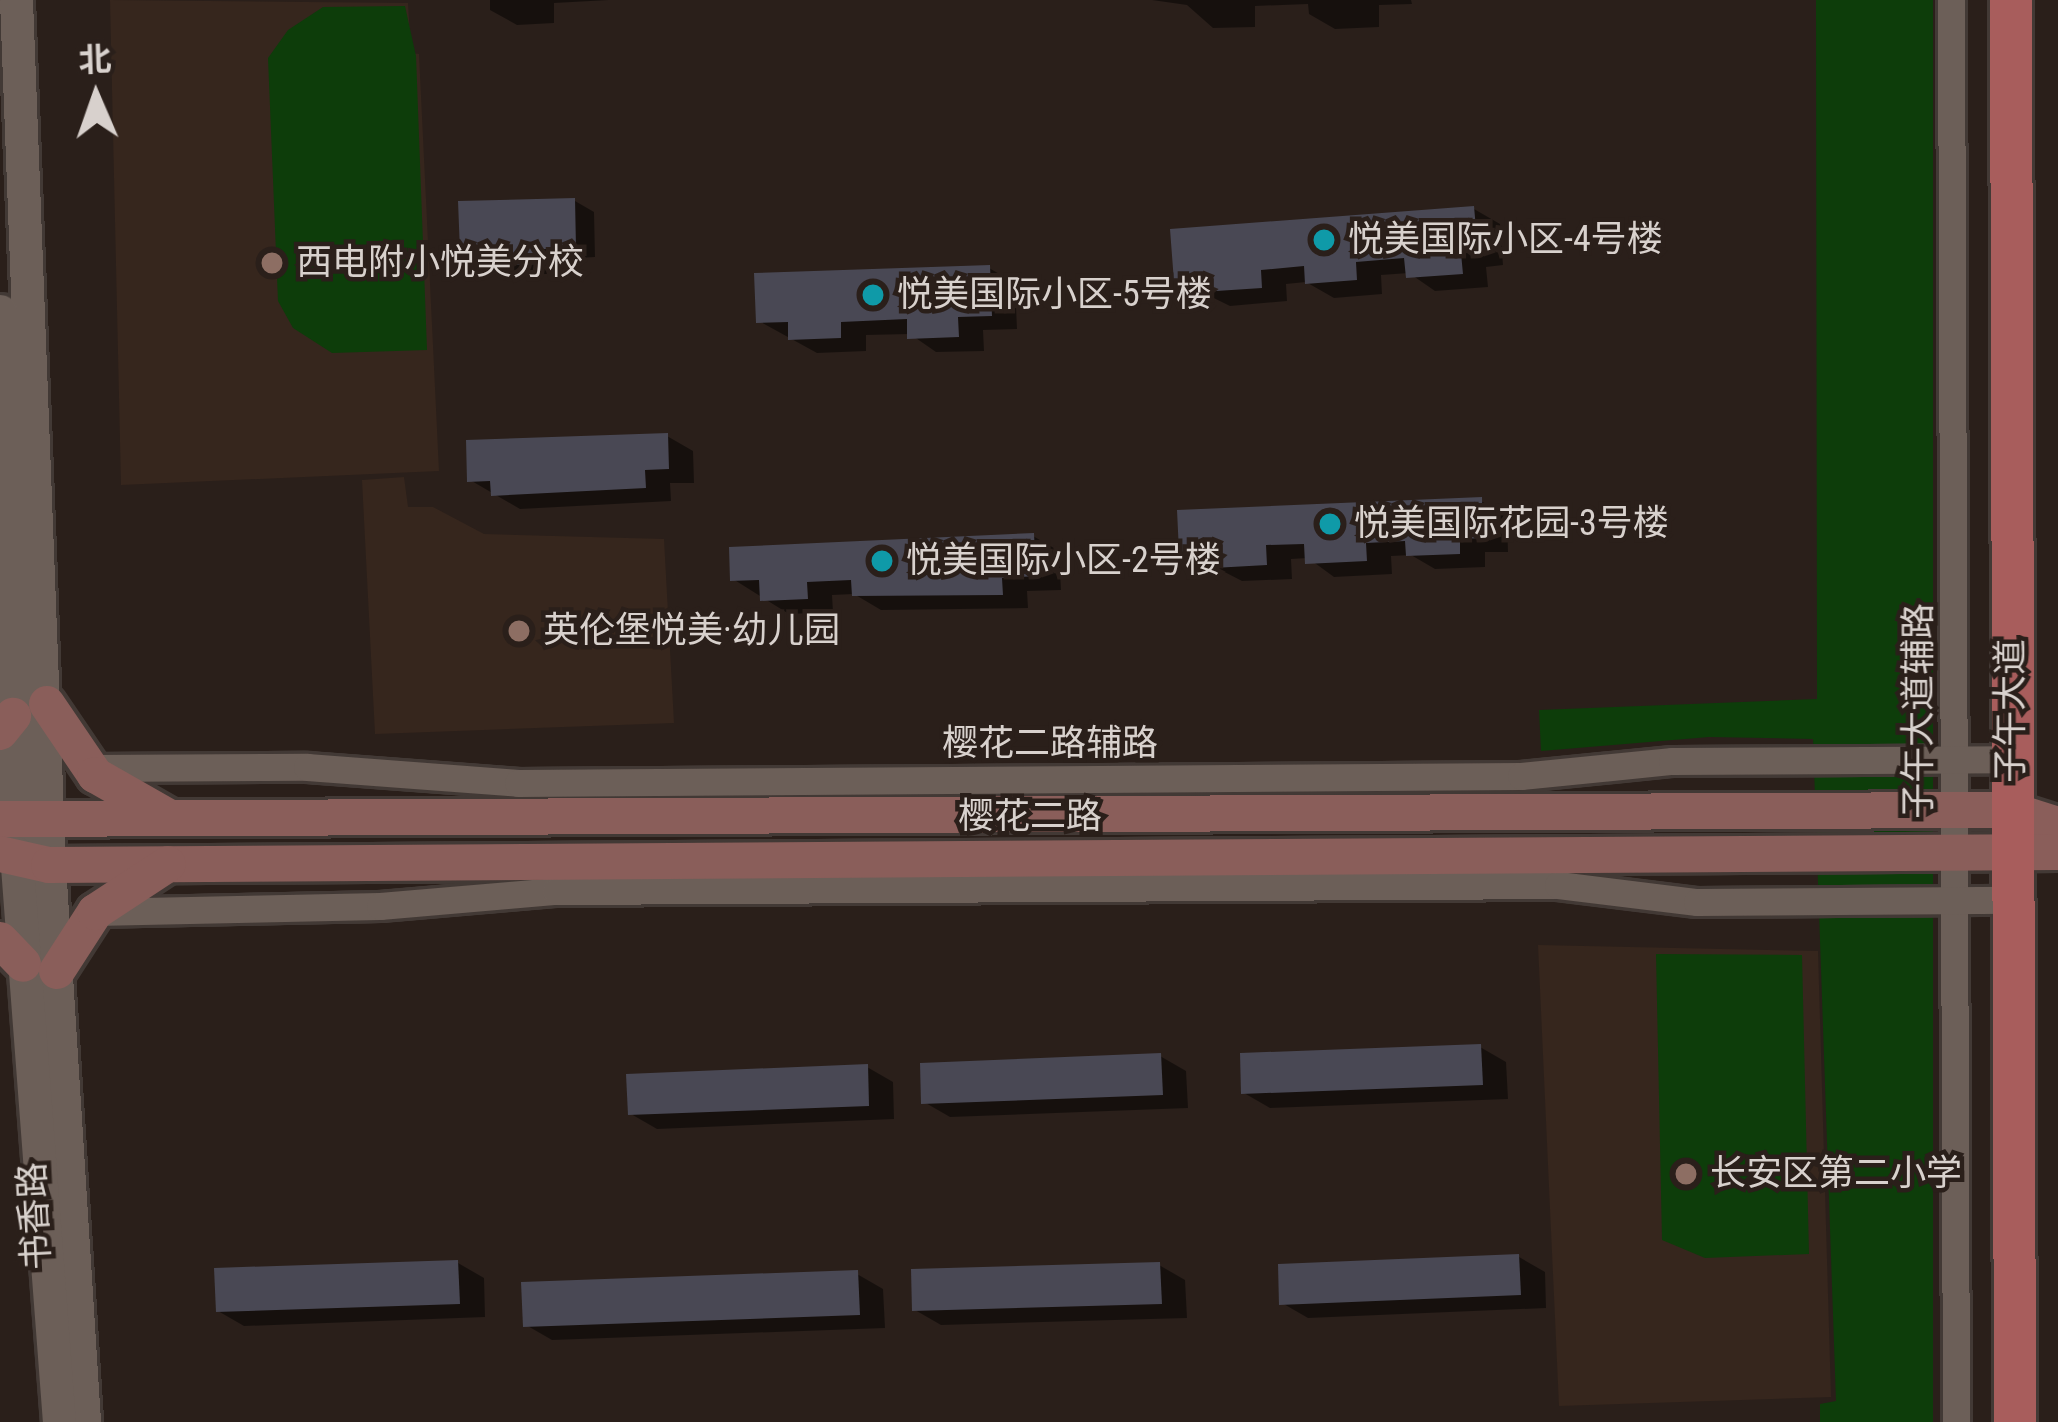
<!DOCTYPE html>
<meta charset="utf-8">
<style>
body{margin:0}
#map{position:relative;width:2058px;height:1422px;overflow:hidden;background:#2a1f1a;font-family:"Roboto Condensed","Noto Sans SC",sans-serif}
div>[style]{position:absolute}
.built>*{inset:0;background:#36261d}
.green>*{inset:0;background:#0d3d0a}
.shadow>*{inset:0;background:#0007}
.building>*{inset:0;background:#494854}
.roads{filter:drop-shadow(3px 0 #423935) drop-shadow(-3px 0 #423935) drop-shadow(0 3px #423935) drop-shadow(0 -3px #423935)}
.minor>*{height:27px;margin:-13.5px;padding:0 13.5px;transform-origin:13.5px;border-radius:13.5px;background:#6c5f58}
.tertiary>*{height:33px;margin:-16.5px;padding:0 16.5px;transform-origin:16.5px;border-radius:16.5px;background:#6c5f58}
.secondary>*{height:36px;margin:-18px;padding:0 18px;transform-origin:18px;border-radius:18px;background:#8a5e5a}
.primary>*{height:42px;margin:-21px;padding:0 21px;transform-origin:21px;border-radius:21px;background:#a85d5c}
.dots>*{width:33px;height:33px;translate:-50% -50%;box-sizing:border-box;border:6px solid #2a1f1a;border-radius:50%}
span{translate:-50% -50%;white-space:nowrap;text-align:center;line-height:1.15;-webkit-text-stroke:9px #2a1f1a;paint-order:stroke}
.poi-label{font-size:36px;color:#d8d1cd}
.left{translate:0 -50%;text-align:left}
.street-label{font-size:36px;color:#d8d1cd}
.north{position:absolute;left:36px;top:36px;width:120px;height:120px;-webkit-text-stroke:9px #2a1f1a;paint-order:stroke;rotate:358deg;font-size:33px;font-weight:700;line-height:48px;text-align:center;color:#d8d1cd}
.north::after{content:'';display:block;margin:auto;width:42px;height:54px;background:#d8d1cd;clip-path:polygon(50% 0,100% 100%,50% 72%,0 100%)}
</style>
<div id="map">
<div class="built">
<div style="clip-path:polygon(110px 0,408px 3px,411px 53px,419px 54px,439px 471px,121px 485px)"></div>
<div style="clip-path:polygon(404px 477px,408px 507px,433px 507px,484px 534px,664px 539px,674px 723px,375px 734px,362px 480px)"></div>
<div style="clip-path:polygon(1538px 945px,1818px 951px,1831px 1397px,1559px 1406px)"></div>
</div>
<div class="green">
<div style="clip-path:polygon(1816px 0,1933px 0,1933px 1422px,1820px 1422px,1820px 1404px,1836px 1401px,1813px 739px,1709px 737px,1541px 751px,1539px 710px,1817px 699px)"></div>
<div style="clip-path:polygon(405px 6px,416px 56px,427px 350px,332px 353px,293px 328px,278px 301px,268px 58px,288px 30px,323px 7px)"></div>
<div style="clip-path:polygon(1656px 954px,1802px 955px,1809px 1254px,1705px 1258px,1662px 1240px)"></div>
</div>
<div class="shadow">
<div style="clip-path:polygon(490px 0,609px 0,554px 3px,554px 23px,517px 25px,490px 10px)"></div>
<div style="clip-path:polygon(1152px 0,1411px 0,1412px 4px,1379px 5px,1379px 27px,1335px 29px,1309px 14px,1308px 4px,1255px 6px,1255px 27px,1213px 28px,1187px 5px)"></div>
<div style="clip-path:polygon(575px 201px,594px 212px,595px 257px,562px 259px,563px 274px,516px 274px,463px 250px)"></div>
<div style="clip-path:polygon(1474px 209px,1500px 224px,1503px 265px,1486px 267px,1488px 287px,1435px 291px,1409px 273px,1381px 275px,1382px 294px,1334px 298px,1306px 282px,1286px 284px,1287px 301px,1230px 306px,1177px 280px)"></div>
<div style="clip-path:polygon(989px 268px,1015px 283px,1017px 329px,983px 330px,984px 351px,936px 352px,910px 334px,866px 335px,866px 351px,817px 353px,759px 321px)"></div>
<div style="clip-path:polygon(667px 436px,693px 451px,694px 483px,670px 483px,671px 501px,520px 509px,470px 480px)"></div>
<div style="clip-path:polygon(1481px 501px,1507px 516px,1508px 552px,1485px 552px,1485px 567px,1435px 569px,1411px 555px,1391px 556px,1392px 574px,1334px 577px,1308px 558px,1291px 559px,1292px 579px,1242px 581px,1182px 550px)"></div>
<div style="clip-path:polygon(1033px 536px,1059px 551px,1061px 590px,1027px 591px,1028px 608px,881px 610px,854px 594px,832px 595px,833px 612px,789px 614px,733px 579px)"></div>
<div style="clip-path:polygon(1480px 1047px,1506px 1062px,1508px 1099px,1270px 1108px,1244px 1093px)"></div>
<div style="clip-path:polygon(1160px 1056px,1186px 1071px,1188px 1108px,950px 1117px,924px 1102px)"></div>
<div style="clip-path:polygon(867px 1067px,893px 1082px,894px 1119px,657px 1129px,631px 1114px)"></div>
<div style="clip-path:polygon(1519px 1257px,1545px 1272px,1546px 1308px,1308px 1318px,1282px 1303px)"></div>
<div style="clip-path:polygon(458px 1263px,484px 1278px,485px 1317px,244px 1326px,218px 1311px)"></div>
<div style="clip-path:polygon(1159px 1265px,1185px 1280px,1187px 1318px,941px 1325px,915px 1310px)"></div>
<div style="clip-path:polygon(857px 1274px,883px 1289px,885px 1328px,552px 1340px,526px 1325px)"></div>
</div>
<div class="building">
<div style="clip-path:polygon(575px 198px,576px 248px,544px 249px,544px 264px,493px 265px,493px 251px,460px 252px,458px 201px)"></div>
<div style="clip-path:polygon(1474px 206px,1478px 252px,1461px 253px,1463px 274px,1406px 278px,1404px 258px,1356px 262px,1357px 280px,1305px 284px,1304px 266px,1261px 270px,1262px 288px,1201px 292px,1200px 280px,1174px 282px,1170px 229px)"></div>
<div style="clip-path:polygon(990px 265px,992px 316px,958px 317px,959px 337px,907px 339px,907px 319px,841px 322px,841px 338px,788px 340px,788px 322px,756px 323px,754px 273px)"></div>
<div style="clip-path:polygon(668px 433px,669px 469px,645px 470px,646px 488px,491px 496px,490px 481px,467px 482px,466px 440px)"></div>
<div style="clip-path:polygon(1482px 497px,1483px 538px,1460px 539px,1460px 554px,1406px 556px,1405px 541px,1366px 543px,1367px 561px,1305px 564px,1304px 544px,1266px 545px,1267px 565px,1213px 568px,1212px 551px,1179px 552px,1177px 510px)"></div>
<div style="clip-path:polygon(1034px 533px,1036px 576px,1002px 578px,1003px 595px,852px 596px,851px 580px,807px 582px,808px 599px,760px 601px,759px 580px,730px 581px,729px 547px)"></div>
<div style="clip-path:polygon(1481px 1044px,1483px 1085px,1241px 1094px,1240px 1053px)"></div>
<div style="clip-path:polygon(1161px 1053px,1163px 1095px,921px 1104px,920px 1063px)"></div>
<div style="clip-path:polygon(868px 1064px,869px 1106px,628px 1115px,626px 1074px)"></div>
<div style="clip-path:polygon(1519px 1254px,1521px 1295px,1279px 1305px,1278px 1264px)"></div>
<div style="clip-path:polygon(458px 1260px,460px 1304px,216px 1312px,214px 1268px)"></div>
<div style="clip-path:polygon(1160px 1262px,1162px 1304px,912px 1311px,911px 1269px)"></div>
<div style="clip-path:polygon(858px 1270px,860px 1315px,523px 1327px,521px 1282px)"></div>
</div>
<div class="roads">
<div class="minor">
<div style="left:1951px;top:0;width:1422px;rotate:89.8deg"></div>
<div style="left:90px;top:768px;width:217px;rotate:-0.3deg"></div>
<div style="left:307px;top:767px;width:212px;rotate:4.3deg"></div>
<div style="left:518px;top:783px;width:1003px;rotate:-0.4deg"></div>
<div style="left:1521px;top:776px;width:152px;rotate:-5.7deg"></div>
<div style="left:1672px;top:761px;width:339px;rotate:-0.3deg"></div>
<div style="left:95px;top:912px;width:285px;rotate:-1.2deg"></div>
<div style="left:380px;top:906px;width:177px;rotate:-4.9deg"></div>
<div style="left:556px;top:891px;width:1002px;rotate:-0.34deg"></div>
<div style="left:1558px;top:885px;width:140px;rotate:7deg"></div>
<div style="left:1697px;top:902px;width:318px;rotate:-0.4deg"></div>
</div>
<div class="tertiary">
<div style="left:16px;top:0;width:866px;rotate:87.82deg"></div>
<div style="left:49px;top:865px;width:558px;rotate:86.4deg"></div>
<div style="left:0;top:311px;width:542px;rotate:88.31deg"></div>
<div style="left:16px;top:853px;width:571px;rotate:85.68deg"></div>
</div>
<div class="secondary">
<div style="left:47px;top:704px;width:86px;rotate:55.9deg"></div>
<div style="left:95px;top:775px;width:86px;rotate:29.8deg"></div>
<div style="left:0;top:732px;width:21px;rotate:-51deg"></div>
<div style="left:0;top:819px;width:2011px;rotate:-0.26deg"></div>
<div style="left:2011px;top:810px;width:49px;rotate:17.7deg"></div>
<div style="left:0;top:854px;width:50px;rotate:12.7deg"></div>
<div style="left:49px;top:865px;width:2009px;rotate:-0.37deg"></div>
<div style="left:0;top:940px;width:33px;rotate:46deg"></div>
<div style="left:57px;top:971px;width:70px;rotate:-57.2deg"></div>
<div style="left:95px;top:912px;width:87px;rotate:-33.3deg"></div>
</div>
<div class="primary">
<div style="left:2011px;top:0;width:1422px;rotate:89.84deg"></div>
</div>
</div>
<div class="dots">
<div style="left:1324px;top:240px;background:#0f9aa8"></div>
<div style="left:272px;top:263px;background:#8d6e63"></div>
<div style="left:873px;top:295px;background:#0f9aa8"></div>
<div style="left:1330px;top:524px;background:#0f9aa8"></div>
<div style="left:882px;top:561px;background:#0f9aa8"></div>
<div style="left:519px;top:631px;background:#8d6e63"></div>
<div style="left:1686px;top:1174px;background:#8d6e63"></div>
</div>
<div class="poi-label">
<span class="left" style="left:1348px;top:240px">悦美国际小区-4号楼</span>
<span class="left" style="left:296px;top:263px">西电附小悦美分校</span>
<span class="left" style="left:897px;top:295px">悦美国际小区-5号楼</span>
<span class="left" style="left:1354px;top:524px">悦美国际花园-3号楼</span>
<span class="left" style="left:906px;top:561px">悦美国际小区-2号楼</span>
<span class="left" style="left:543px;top:631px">英伦堡悦美·幼儿园</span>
<span class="left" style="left:1710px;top:1174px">长安区第二小学</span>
</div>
<div class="street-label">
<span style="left:1919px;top:711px;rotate:-90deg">子午大道辅路</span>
<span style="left:2011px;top:711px;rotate:-90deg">子午大道</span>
<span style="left:1050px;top:744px">樱花二路辅路</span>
<span style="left:1030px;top:817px">樱花二路</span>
<span style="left:35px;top:1216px;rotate:-93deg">书香路</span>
</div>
<div class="north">北</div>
</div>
